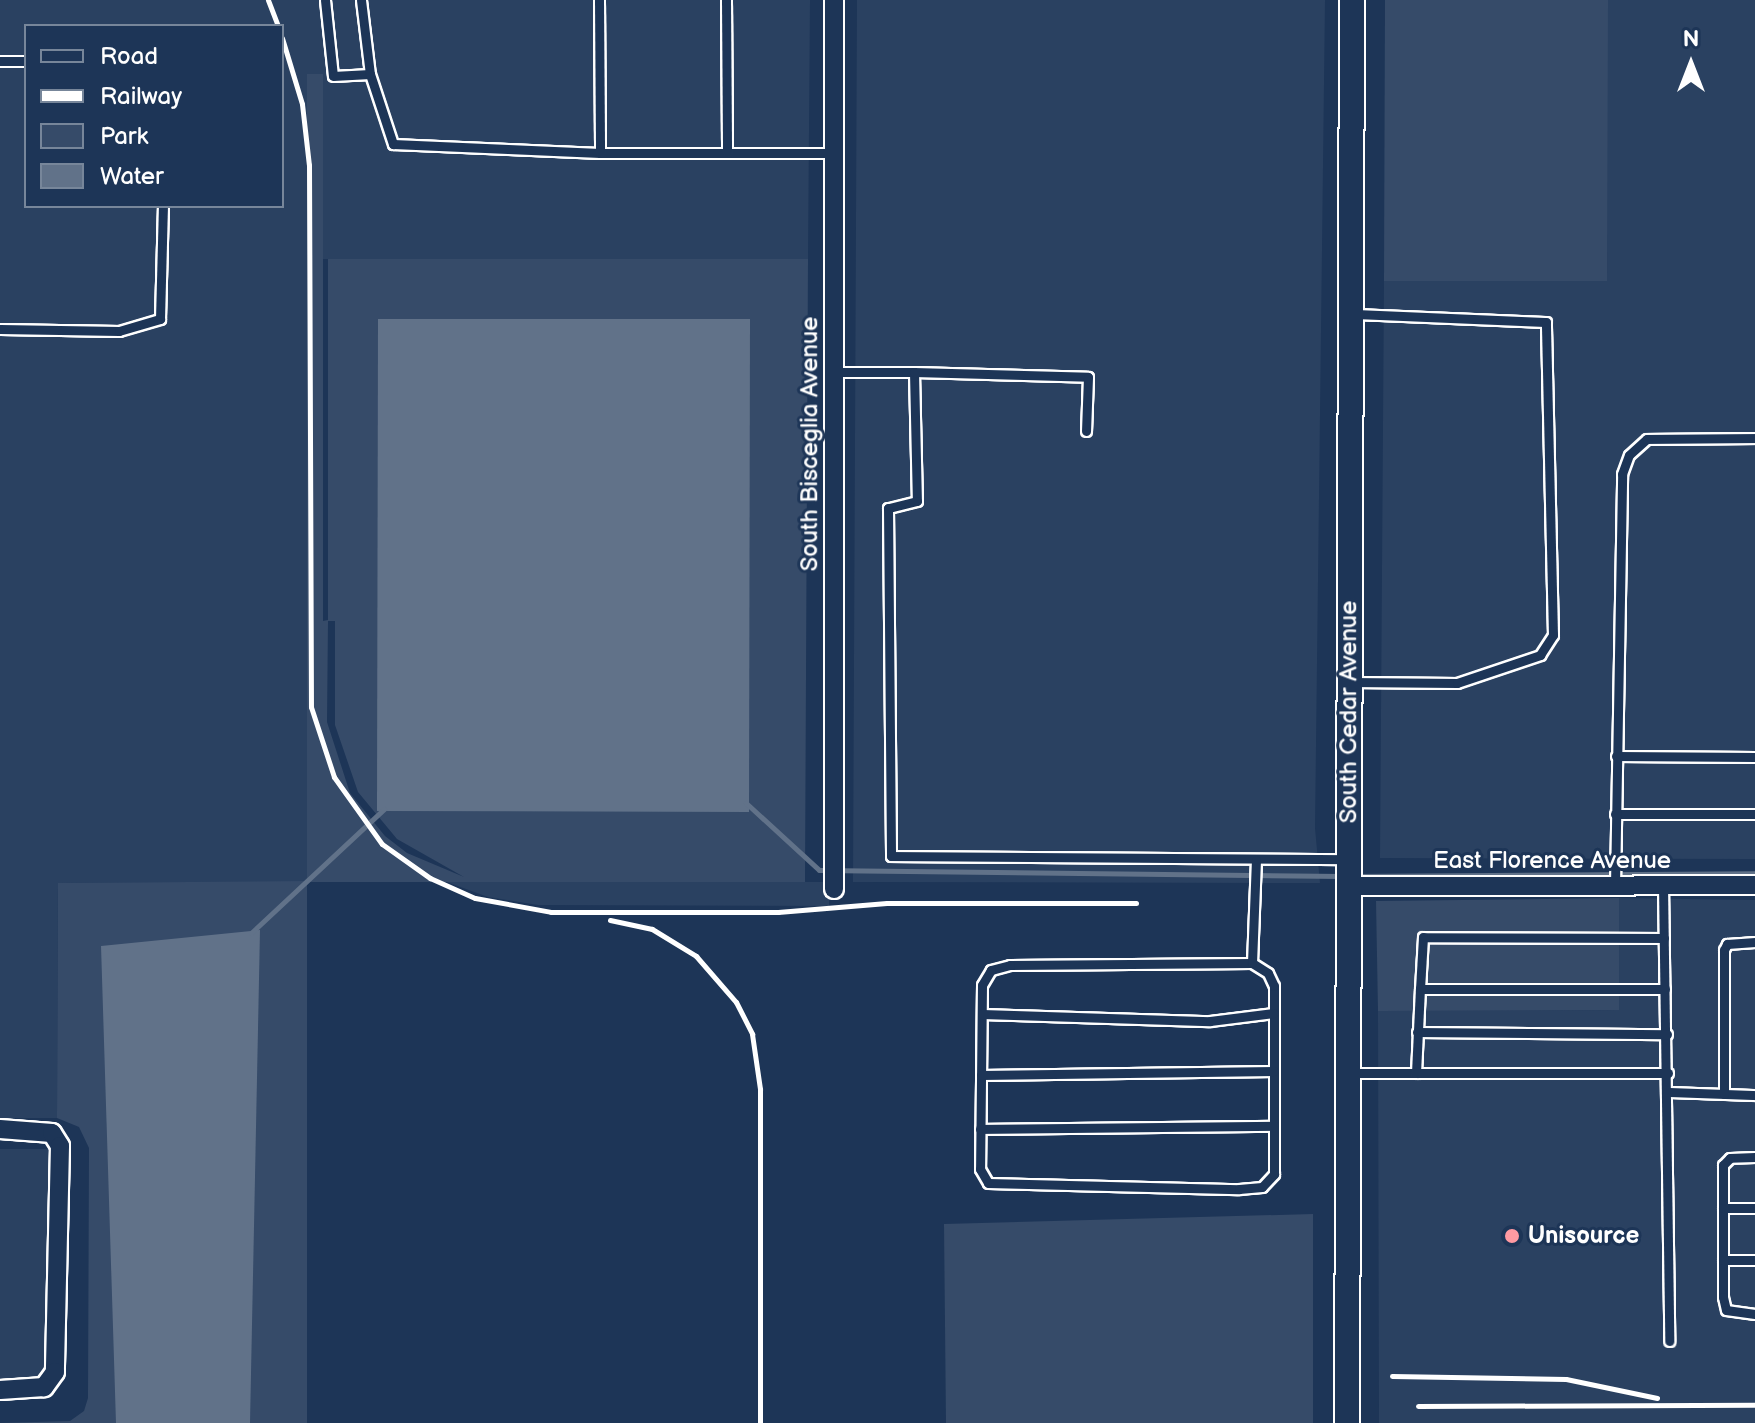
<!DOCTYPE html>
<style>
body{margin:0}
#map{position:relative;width:1755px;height:1423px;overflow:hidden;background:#1d3557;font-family:"Balsamiq Sans",sans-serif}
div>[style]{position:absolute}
.built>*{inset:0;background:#2a4161}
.green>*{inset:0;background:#364b69}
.water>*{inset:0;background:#617289}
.stream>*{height:5px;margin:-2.5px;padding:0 2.5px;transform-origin:2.5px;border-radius:2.5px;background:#617289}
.roads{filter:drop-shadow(2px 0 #fff) drop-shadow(-2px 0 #fff) drop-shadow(0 2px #fff) drop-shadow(0 -2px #fff)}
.lane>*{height:9px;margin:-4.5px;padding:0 4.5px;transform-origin:4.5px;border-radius:4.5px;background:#1d3557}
.street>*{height:18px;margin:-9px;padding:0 9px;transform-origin:9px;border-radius:9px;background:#1d3557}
.secondary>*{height:24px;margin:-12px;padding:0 12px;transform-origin:12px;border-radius:12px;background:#1d3557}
.rail>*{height:5px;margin:-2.5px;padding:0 2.5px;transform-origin:2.5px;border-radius:2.5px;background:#fff}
.dots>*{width:22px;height:22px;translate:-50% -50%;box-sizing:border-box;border:4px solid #1d3557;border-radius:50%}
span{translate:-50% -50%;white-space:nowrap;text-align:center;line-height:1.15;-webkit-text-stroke:6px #1d3557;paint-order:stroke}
.street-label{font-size:24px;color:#fff}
.poi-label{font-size:24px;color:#fff;font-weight:700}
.left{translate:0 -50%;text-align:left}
.legend{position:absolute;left:24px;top:24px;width:260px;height:184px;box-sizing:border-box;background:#1d3557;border:2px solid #77869a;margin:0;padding:10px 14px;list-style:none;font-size:24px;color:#fff}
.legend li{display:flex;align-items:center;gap:16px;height:40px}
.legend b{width:40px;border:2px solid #77869a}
.north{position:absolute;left:1651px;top:24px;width:80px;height:80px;-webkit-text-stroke:6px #1d3557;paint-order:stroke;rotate:0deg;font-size:22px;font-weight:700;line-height:32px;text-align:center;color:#fff}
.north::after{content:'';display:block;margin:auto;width:28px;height:36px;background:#fff;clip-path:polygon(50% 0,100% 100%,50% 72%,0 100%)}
</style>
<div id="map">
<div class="built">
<div style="clip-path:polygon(evenodd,0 0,810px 0,808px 259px,323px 259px,323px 75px,307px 74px,307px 882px,58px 883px,57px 1118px,0 1118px,0 0,26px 26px,282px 26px,282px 206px,26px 206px,26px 26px)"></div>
<div style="clip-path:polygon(857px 0,1325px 0,1315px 828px,1320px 883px,853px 882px)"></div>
<div style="clip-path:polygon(1607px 0,1755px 0,1755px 859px,1380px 858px,1384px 281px,1606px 281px)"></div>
<div style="clip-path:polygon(444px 881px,829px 882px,829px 906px,538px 905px,488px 897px)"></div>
<div style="clip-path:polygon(1619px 898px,1755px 900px,1755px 1423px,1379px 1423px,1378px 1011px,1618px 1010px)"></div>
<div style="clip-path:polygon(0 1149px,57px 1149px,56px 1380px,0 1380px)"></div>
</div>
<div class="green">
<div style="clip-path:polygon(1385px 0,1608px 0,1607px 281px,1384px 281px)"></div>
<div style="clip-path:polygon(evenodd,307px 74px,323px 74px,323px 621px,328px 620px,328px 259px,808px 259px,805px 882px,307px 882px,307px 1423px,0 1423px,70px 1421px,84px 1411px,88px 1398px,89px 1148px,79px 1127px,57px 1118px,58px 883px,307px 881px,307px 74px,328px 621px,335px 621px,335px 725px,358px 792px,397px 839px,464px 877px,407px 853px,385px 836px,350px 793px,327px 722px,328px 621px)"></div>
<div style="clip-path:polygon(1619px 898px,1619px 1010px,1378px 1011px,1376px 901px)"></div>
<div style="clip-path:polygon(1313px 1214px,1313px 1423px,946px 1423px,944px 1224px)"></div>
</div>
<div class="water">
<div style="clip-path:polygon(378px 319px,750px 319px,749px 812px,377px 811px)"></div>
<div style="clip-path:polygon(260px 930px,250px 1423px,116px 1423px,101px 946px)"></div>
</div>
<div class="stream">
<div style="left:746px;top:803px;width:99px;rotate:42.5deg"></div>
<div style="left:819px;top:870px;width:523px;rotate:0.66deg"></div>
<div style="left:1356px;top:876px;width:399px;rotate:-0.4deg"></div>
<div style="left:251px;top:933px;width:182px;rotate:-43deg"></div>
</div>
<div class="roads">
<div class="lane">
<div style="left:325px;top:0;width:76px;rotate:84deg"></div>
<div style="left:333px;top:76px;width:37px;rotate:-3deg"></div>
<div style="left:361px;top:0;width:75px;rotate:83.1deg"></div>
<div style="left:370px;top:74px;width:74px;rotate:71.8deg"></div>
<div style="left:393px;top:144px;width:207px;rotate:2.5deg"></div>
<div style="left:600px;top:153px;width:234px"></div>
<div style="left:599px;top:0;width:153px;rotate:89.6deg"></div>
<div style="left:726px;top:0;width:153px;rotate:89.6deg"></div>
<div style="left:0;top:61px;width:26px"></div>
<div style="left:0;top:329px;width:119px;rotate:1deg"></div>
<div style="left:119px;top:331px;width:43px;rotate:-16.3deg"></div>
<div style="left:160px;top:319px;width:113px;rotate:-88.5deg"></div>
<div style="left:834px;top:372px;width:80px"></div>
<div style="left:914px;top:372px;width:129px;rotate:88.7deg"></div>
<div style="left:917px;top:501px;width:30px;rotate:166deg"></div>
<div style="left:888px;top:508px;width:348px;rotate:89.5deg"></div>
<div style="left:891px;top:856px;width:458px;rotate:0.4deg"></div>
<div style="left:914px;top:372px;width:174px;rotate:1.6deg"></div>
<div style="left:1088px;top:377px;width:54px;rotate:92.1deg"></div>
<div style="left:1350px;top:682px;width:107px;rotate:0.5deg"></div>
<div style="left:1457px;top:683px;width:88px;rotate:-18.6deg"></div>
<div style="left:1540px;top:655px;width:24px;rotate:-57deg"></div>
<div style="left:1553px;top:635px;width:313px;rotate:-91.3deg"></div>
<div style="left:1546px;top:322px;width:192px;rotate:-177.6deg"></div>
<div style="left:1616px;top:756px;width:139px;rotate:0.4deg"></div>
<div style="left:1615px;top:814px;width:140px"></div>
<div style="left:1615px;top:885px;width:411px;rotate:-89deg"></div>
<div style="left:1622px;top:474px;width:20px;rotate:-70deg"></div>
<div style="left:1629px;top:455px;width:24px;rotate:-42deg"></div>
<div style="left:1647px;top:439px;width:108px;rotate:-0.5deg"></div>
<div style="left:1663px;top:885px;width:456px;rotate:89.2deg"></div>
<div style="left:1664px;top:938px;width:241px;rotate:-179.8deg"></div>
<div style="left:1423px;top:937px;width:52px;rotate:93.3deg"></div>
<div style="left:1420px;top:989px;width:245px"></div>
<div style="left:1252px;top:963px;width:242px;rotate:179.5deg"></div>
<div style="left:1010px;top:965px;width:20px;rotate:165deg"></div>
<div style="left:991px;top:970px;width:17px;rotate:121deg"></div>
<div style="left:982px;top:985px;width:184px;rotate:90.6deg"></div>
<div style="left:980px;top:1169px;width:16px;rotate:60deg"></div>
<div style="left:988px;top:1183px;width:251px;rotate:1.4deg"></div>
<div style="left:1239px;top:1189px;width:23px;rotate:-5deg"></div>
<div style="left:1262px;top:1187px;width:18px;rotate:-47deg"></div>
<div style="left:1274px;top:1174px;width:188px;rotate:-90deg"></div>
<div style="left:1274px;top:986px;width:14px;rotate:-115deg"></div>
<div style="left:1268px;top:973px;width:19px;rotate:-148deg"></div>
<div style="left:1252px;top:963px;width:103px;rotate:-87.8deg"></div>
<div style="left:982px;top:1014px;width:228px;rotate:1.8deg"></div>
<div style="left:1210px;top:1021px;width:64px;rotate:-7.1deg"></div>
<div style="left:1417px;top:1032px;width:250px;rotate:0.5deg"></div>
<div style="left:1352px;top:1073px;width:316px"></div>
<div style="left:1416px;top:1073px;width:84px;rotate:-87.3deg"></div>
<div style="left:981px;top:1075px;width:293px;rotate:-0.8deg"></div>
<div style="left:1667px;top:1092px;width:88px;rotate:2deg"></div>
<div style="left:1724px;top:1094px;width:144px;rotate:-90deg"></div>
<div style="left:1724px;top:950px;width:7px;rotate:-63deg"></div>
<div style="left:1727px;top:944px;width:28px;rotate:-4deg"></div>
<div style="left:980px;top:1129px;width:294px;rotate:-0.6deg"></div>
<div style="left:1755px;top:1157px;width:25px;rotate:178deg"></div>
<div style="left:1730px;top:1158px;width:10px;rotate:135deg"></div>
<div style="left:1723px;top:1165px;width:132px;rotate:90deg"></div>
<div style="left:1723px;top:1297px;width:13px;rotate:77deg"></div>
<div style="left:1726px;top:1310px;width:29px;rotate:8deg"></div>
<div style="left:1723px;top:1208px;width:32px"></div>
<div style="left:1723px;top:1260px;width:32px"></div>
</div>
<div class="street">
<div style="left:834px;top:0;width:889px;rotate:90deg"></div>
<div style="left:1349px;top:886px;width:406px;rotate:-0.1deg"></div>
<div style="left:0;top:1129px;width:52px;rotate:4.4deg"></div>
<div style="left:52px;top:1133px;width:15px;rotate:58deg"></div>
<div style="left:60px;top:1146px;width:226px;rotate:91.3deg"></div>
<div style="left:55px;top:1372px;width:19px;rotate:126deg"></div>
<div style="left:44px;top:1387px;width:44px;rotate:176.1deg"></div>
</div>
<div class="secondary">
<div style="left:1347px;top:1423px;width:1423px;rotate:-89.8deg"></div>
</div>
</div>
<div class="rail">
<div style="left:268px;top:0;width:28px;rotate:69deg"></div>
<div style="left:282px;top:38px;width:69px;rotate:73.1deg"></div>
<div style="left:302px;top:104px;width:61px;rotate:83.5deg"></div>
<div style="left:309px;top:165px;width:542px;rotate:89.79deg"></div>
<div style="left:311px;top:707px;width:74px;rotate:71.8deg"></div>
<div style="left:334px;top:777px;width:82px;rotate:54.4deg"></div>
<div style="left:382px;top:844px;width:59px;rotate:35.3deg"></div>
<div style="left:430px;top:878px;width:49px;rotate:24deg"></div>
<div style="left:475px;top:898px;width:77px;rotate:10.4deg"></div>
<div style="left:551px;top:912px;width:227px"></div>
<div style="left:778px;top:912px;width:109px;rotate:-4.7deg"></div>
<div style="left:887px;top:903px;width:249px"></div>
<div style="left:610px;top:920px;width:43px;rotate:12.1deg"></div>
<div style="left:652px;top:929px;width:52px;rotate:31.5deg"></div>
<div style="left:696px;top:956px;width:61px;rotate:49deg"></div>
<div style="left:736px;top:1002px;width:36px;rotate:63deg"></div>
<div style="left:752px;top:1034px;width:56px;rotate:81.7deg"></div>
<div style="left:760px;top:1089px;width:334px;rotate:90deg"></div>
<div style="left:1392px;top:1376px;width:174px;rotate:1deg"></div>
<div style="left:1566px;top:1379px;width:93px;rotate:11.8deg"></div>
<div style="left:1418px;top:1406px;width:337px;rotate:-0.2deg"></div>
</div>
<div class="dots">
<div style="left:1512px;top:1236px;background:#ff9aa2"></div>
</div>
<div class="street-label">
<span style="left:810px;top:444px;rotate:-90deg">South Bisceglia Avenue</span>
<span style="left:1349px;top:712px;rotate:-90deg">South Cedar Avenue</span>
<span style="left:1552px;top:861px">East Florence Avenue</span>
</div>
<div class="poi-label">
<span class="left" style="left:1528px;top:1236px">Unisource</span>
</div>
<ul class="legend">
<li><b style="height:10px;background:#1d3557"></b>Road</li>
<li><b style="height:10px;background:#fff"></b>Railway</li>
<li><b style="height:22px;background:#364b69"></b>Park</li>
<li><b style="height:22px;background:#617289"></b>Water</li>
</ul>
<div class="north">N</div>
</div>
